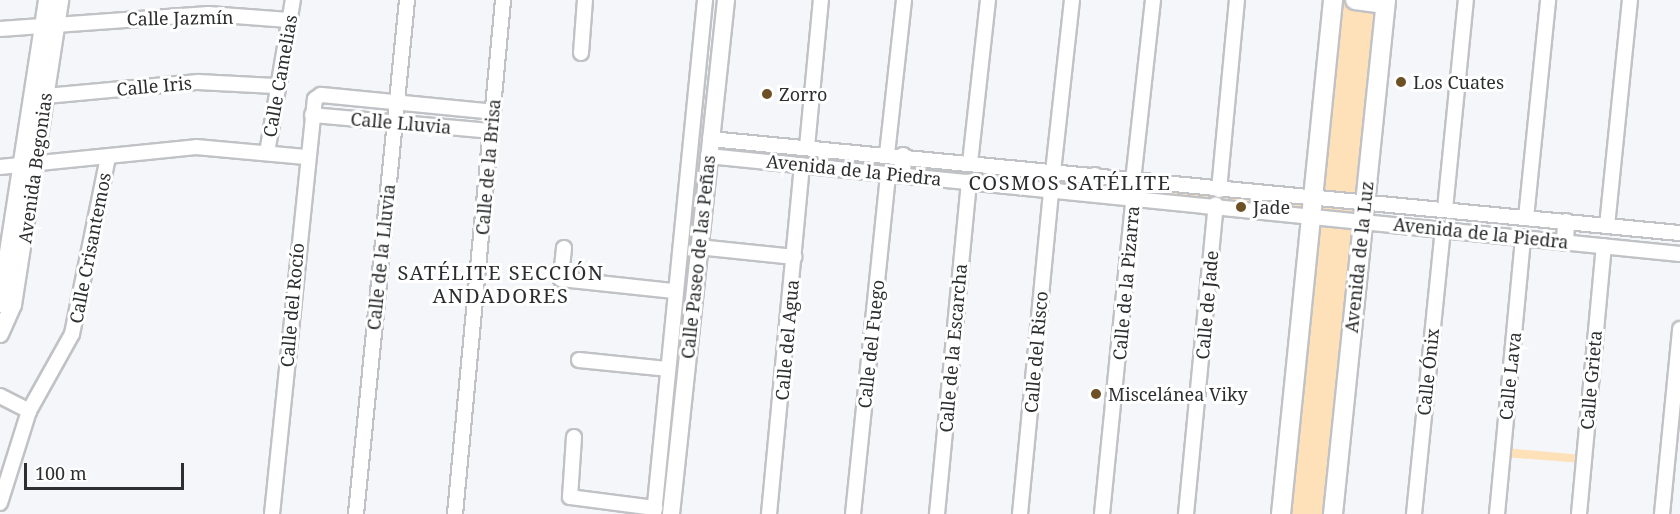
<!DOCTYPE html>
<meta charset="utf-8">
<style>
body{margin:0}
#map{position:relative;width:1680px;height:514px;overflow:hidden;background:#f4f6f9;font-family:"Noto Serif",serif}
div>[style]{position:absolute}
.green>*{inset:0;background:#fee1b9}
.roads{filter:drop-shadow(2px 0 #c0c2c5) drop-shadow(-2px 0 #c0c2c5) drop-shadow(0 2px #c0c2c5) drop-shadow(0 -2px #c0c2c5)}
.minor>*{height:14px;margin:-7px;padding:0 7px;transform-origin:7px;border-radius:7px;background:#fff}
.tertiary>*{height:16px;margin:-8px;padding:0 8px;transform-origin:8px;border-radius:8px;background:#fff}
.secondary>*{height:18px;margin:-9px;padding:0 9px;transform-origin:9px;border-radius:9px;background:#fff}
.dots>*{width:16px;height:16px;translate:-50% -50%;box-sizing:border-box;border:3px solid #fff;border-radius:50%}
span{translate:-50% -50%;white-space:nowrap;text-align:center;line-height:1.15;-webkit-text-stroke:6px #fff;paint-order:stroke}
.street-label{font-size:18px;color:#2d2e2f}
.poi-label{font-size:18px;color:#2d2e2f}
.left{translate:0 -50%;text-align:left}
.neighbourhood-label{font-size:20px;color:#2b2c2e;letter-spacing:1.5px}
.scale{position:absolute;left:24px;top:463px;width:160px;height:27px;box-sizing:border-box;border:3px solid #2d2e2f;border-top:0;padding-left:8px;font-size:18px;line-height:21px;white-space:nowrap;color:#2d2e2f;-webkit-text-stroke:4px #fff;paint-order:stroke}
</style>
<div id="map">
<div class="green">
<div style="clip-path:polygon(1344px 0,1377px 0,1343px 345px,1325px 514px,1288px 514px)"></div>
<div style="clip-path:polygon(725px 143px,894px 157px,893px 166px,725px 148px)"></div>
<div style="clip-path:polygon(909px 160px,1086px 178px,1085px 186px,909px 168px)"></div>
<div style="clip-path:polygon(1096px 177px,1306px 199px,1305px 213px,1095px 190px)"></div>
<div style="clip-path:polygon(1505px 448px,1583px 455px,1582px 463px,1504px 457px)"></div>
</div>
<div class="roads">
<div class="minor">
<div style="left:0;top:29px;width:209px;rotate:-4.1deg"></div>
<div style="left:208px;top:14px;width:81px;rotate:4.2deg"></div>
<div style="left:581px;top:53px;width:53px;rotate:-85.7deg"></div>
<div style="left:35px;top:97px;width:164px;rotate:-5.3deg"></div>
<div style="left:198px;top:82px;width:77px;rotate:3deg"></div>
<div style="left:312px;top:115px;width:180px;rotate:5.1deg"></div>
<div style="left:710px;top:139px;width:975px;rotate:5.54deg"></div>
<div style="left:807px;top:147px;width:148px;rotate:-84.6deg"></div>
<div style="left:267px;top:153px;width:155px;rotate:-80.4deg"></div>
<div style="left:887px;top:154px;width:155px;rotate:-83.7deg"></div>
<div style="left:708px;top:156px;width:977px;rotate:5.76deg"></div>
<div style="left:970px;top:163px;width:164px;rotate:-83.7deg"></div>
<div style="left:0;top:167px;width:197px;rotate:-5.8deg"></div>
<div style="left:196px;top:147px;width:110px;rotate:5.2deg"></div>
<div style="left:1053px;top:172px;width:173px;rotate:-83.7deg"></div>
<div style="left:1133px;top:181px;width:182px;rotate:-83.7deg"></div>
<div style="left:1219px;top:190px;width:191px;rotate:-84.6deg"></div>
<div style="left:1445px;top:209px;width:210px;rotate:-84.3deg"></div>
<div style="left:1526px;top:218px;width:219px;rotate:-84.2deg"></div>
<div style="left:1607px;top:226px;width:227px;rotate:-84.2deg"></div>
<div style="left:698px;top:247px;width:97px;rotate:5.9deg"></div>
<div style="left:564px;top:248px;width:31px;rotate:96deg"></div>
<div style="left:561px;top:279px;width:114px;rotate:6.1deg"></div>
<div style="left:579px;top:360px;width:88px;rotate:5.8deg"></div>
<div style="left:0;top:396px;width:33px;rotate:27deg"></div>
<div style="left:574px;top:437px;width:60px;rotate:93.8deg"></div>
<div style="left:570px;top:497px;width:86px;rotate:7.4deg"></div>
<div style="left:0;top:503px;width:96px;rotate:-72.5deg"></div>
<div style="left:29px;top:411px;width:88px;rotate:-60.8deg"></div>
<div style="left:72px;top:334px;width:181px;rotate:-78.5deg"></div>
<div style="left:272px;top:514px;width:417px;rotate:-84.1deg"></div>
<div style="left:315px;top:99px;width:7px;rotate:-34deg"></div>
<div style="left:321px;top:95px;width:173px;rotate:5.6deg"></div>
<div style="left:356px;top:514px;width:517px;rotate:-84.33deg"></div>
<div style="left:455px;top:514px;width:516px;rotate:-84.66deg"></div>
<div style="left:654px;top:514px;width:517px;rotate:-84.33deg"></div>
<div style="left:769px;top:514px;width:350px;rotate:-84.6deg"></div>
<div style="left:853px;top:514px;width:342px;rotate:-84.1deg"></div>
<div style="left:937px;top:514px;width:334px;rotate:-84.5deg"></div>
<div style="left:1020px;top:514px;width:325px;rotate:-84.5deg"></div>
<div style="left:1102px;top:514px;width:320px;rotate:-84.3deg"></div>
<div style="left:1186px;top:514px;width:311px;rotate:-84.5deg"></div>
<div style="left:1414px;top:514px;width:286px;rotate:-84.2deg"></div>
<div style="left:1497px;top:514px;width:278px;rotate:-84.6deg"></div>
<div style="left:1579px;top:514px;width:269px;rotate:-84.7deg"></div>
<div style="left:1662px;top:514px;width:186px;rotate:-84.4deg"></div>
</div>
<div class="tertiary">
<div style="left:902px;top:175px;width:19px;rotate:-87deg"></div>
<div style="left:1094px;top:193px;width:17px;rotate:-87deg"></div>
<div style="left:1565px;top:242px;width:20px;rotate:-87deg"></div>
<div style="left:0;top:304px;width:308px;rotate:-81.2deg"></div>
<div style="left:0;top:334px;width:32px;rotate:-66deg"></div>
<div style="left:13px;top:305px;width:309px;rotate:-81.2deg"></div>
<div style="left:671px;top:514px;width:517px;rotate:-83.89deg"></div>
</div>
<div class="secondary">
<div style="left:1355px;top:0;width:30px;rotate:8deg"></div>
<div style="left:1281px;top:514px;width:517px;rotate:-84.22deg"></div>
<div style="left:1333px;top:514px;width:517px;rotate:-84.11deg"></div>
</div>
</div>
<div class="dots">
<div style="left:1401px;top:82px;background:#6d5024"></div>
<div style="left:767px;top:94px;background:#6d5024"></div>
<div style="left:1241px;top:207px;background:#6d5024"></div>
<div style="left:1096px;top:394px;background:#6d5024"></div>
</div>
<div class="street-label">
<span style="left:180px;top:18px;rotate:-1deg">Calle Jazmín</span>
<span style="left:280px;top:76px;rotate:-80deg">Calle Camelias</span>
<span style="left:154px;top:86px;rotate:-5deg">Calle Iris</span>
<span style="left:401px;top:123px;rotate:5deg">Calle Lluvia</span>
<span style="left:488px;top:167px;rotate:-85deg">Calle de la Brisa</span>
<span style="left:35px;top:168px;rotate:-82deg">Avenida Begonias</span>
<span style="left:854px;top:170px;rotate:6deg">Avenida de la Piedra</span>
<span style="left:1481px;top:233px;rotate:6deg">Avenida de la Piedra</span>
<span style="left:90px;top:248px;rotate:-79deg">Calle Crisantemos</span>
<span style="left:381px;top:257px;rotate:-84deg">Calle de la Lluvia</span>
<span style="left:698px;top:257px;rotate:-84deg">Calle Paseo de las Peñas</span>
<span style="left:1359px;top:257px;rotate:-84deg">Avenida de la Luz</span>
<span style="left:1126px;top:283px;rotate:-85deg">Calle de la Pizarra</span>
<span style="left:292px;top:305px;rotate:-85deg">Calle del Rocío</span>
<span style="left:1207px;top:305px;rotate:-85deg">Calle de Jade</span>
<span style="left:787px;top:340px;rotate:-85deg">Calle del Agua</span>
<span style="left:871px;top:344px;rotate:-84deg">Calle del Fuego</span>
<span style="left:953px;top:348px;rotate:-85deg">Calle de la Escarcha</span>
<span style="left:1036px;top:352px;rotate:-85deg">Calle del Risco</span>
<span style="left:1428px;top:372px;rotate:-84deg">Calle Ónix</span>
<span style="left:1510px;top:376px;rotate:-84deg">Calle Lava</span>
<span style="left:1591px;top:380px;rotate:-85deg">Calle Grieta</span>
</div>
<div class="poi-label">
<span class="left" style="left:1413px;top:82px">Los Cuates</span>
<span class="left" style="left:779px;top:94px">Zorro</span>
<span class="left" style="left:1253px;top:207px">Jade</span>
<span class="left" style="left:1108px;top:394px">Miscelánea Viky</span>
</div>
<div class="neighbourhood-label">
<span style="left:1070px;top:182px">COSMOS SATÉLITE</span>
<span style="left:501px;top:284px">SATÉLITE SECCIÓN<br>ANDADORES</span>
</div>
<div class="scale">100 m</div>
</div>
